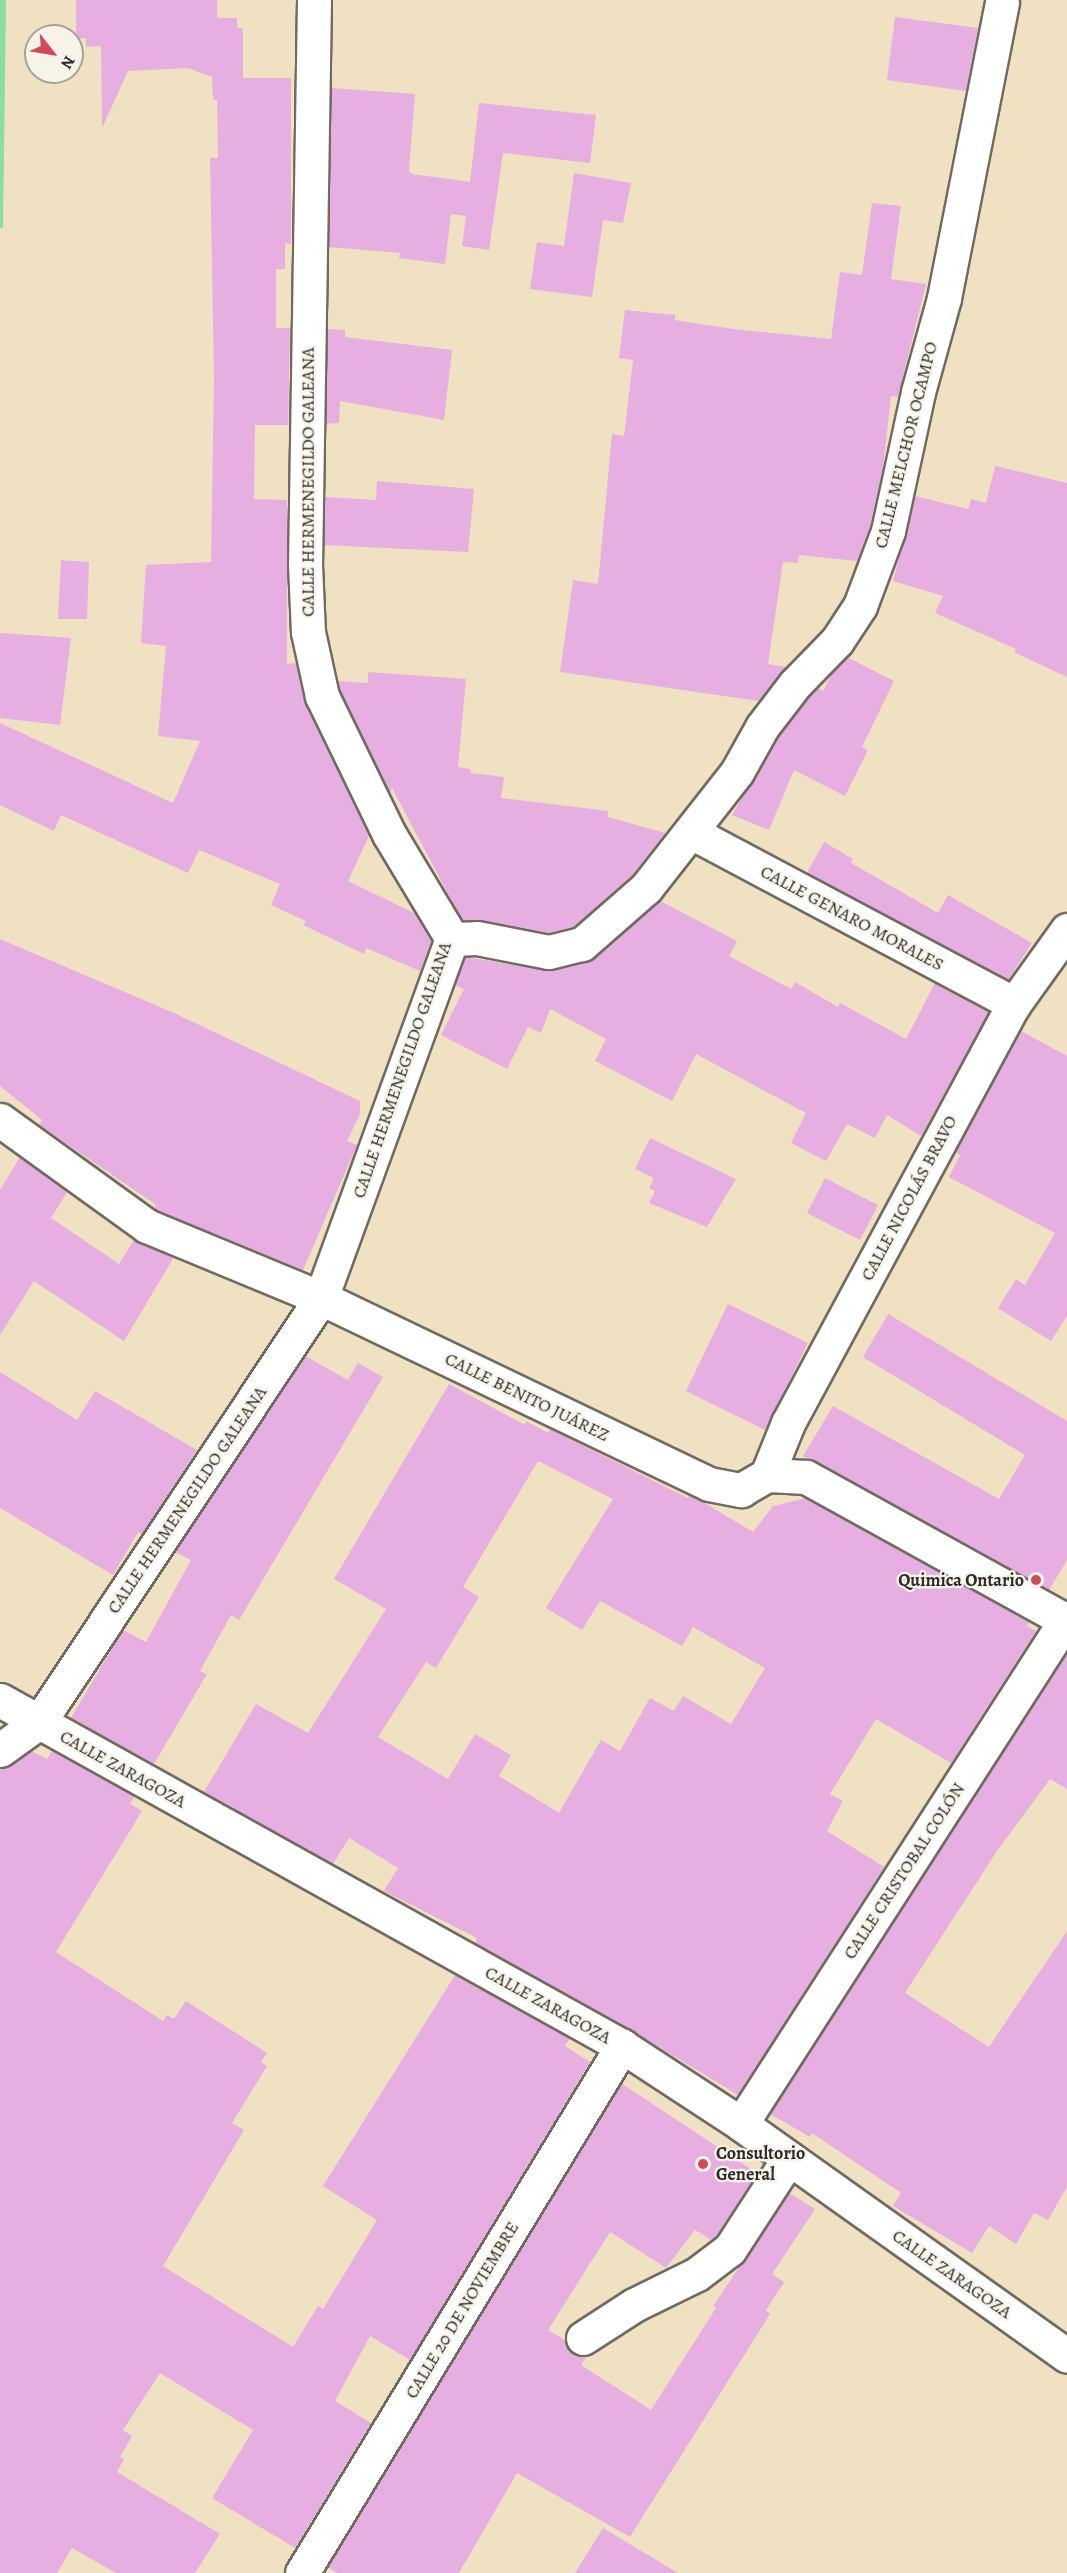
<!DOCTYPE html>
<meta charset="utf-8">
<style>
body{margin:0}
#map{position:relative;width:1067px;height:2573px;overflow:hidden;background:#f1e1c3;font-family:Alegreya,serif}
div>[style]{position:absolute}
.green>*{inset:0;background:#89dea0}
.building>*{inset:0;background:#e7aee1}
.roads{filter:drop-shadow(2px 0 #706b60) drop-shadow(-2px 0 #706b60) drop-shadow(0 2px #706b60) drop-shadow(0 -2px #706b60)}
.minor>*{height:33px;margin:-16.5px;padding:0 16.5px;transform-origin:16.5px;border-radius:16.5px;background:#fff}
.dots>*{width:16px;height:16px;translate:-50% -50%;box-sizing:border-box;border:3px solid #f7f3e8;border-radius:50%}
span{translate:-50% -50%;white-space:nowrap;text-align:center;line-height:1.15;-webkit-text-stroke:4.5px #f7f3e8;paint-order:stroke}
.street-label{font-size:18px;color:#2b2b2b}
.poi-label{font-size:18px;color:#2b2b2b;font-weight:700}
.right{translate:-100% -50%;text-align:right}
.left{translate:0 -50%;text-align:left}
.north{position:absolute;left:24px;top:24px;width:60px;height:60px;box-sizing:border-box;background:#f7f3e8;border:2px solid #a5a39c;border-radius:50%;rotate:121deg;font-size:16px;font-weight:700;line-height:24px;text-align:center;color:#2b2b2b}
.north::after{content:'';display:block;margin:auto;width:21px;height:27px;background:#d1495b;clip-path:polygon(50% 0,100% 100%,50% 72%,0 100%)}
</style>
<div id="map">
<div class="green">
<div style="clip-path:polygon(0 0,6px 0,3px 228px,0 228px)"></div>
</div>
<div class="building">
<div style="clip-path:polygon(76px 0,217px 0,217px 18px,237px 18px,237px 28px,243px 28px,243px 78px,291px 78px,291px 244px,285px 243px,285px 269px,276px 269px,276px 328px,290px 328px,288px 425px,255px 425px,254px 499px,287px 500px,287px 664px,296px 663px,305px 704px,369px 836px,348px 881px,414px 913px,431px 941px,420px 971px,366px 948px,364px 954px,303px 925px,306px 921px,271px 905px,280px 884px,199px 850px,188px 873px,61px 815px,54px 831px,0 805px,0 723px,173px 803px,200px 741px,158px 736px,166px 646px,141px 643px,146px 565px,211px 562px,214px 378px,210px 158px,218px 158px,217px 100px,213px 100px,212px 77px,188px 68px,128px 71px,102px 128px,101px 46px,86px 47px,86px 38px,76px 39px)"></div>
<div style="clip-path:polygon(895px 17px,978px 28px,966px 91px,887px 80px)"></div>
<div style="clip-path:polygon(331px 88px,415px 94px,409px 171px,412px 174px,470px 182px,479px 103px,596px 115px,590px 163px,503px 153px,489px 250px,462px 246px,466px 216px,451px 214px,445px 264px,399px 258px,400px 253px,329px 247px)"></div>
<div style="clip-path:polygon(574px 173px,631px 183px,623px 223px,603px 220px,592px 297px,530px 289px,537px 242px,564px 246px)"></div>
<div style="clip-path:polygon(872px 203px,901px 206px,891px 279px,926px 284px,898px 397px,891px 396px,883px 468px,870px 526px,857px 561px,799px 555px,798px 563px,783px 562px,768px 664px,786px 667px,758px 701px,560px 672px,573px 580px,598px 584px,612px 434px,624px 436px,633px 360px,619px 358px,625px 310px,675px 315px,675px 320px,733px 329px,831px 339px,840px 272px,862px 275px)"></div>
<div style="clip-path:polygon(327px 329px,345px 330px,345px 337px,452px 350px,444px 420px,340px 401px,339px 423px,326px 424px)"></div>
<div style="clip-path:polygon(995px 466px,1067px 483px,1067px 677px,1014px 652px,1016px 649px,935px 613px,943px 596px,893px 581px,915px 496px,968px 509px,971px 499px,986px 503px)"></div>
<div style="clip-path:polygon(377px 481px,474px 489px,468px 552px,324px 545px,325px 497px,376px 500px)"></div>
<div style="clip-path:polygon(61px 560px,89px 562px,87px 619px,58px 619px)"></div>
<div style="clip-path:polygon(0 633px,71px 638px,60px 725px,0 718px)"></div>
<div style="clip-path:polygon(847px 657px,894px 681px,862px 747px,868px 750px,845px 796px,794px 770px,769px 830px,732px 815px,778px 737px,809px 696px,818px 688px,823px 691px,833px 672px)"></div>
<div style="clip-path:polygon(368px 672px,466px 679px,458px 767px,470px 769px,471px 773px,504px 777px,501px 798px,608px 811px,608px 817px,665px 833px,632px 875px,573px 927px,549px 933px,462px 920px,392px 788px,390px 793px,340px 690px,338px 681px,368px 683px)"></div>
<div style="clip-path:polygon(824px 842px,853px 859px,851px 863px,938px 913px,948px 895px,1032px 943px,1008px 980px,807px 873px)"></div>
<div style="clip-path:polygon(660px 901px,737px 941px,729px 956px,791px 989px,795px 982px,838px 1007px,840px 1003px,906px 1039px,935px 983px,989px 1012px,921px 1136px,887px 1115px,875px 1138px,847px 1124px,826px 1161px,791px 1143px,806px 1113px,696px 1054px,672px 1101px,595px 1061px,606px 1039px,550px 1009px,541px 1033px,528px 1027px,507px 1069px,441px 1035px,464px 989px,455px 985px,465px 957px,546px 970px,586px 962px)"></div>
<div style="clip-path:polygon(0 939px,174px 1013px,360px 1101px,360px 1114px,347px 1141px,357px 1145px,303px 1270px,156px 1210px,155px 1204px,39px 1125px,42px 1120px,0 1086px)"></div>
<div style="clip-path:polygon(1021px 1031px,1067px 1056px,1067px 1316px,1051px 1341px,998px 1308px,1016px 1279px,1025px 1285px,1055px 1233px,949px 1177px,960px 1155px,955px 1152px)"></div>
<div style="clip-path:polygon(650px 1138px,736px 1179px,707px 1227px,649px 1203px,655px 1191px,649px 1188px,654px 1178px,635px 1169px)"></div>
<div style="clip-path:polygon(20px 1157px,67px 1192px,51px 1218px,119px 1264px,134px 1240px,174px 1257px,124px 1341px,34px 1281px,0 1335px,0 1190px)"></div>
<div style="clip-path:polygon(825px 1178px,878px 1205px,860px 1240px,807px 1213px)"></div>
<div style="clip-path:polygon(728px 1304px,808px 1343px,765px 1430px,686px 1391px)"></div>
<div style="clip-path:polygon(888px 1314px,1067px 1421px,1067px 1560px,1049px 1590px,803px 1456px,833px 1406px,999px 1499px,1025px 1455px,863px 1357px)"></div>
<div style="clip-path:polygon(305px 1356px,348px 1380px,358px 1363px,383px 1377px,239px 1620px,231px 1615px,200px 1671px,207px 1674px,154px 1764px,71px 1718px,123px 1630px,146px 1642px,191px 1560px,175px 1552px)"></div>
<div style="clip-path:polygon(0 1372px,77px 1420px,95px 1391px,197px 1450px,142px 1534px,138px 1532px,113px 1575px,0 1508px)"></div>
<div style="clip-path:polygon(evenodd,449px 1384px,525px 1425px,526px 1421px,548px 1433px,550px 1429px,688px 1498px,689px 1495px,698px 1499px,753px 1532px,773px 1506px,806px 1498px,1030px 1622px,1027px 1626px,1036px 1631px,951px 1763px,876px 1719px,830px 1794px,843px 1801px,827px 1831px,884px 1867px,738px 2095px,631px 2030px,475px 1943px,477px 1938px,384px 1891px,398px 1868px,349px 1838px,333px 1864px,204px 1792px,256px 1704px,308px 1733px,386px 1609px,334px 1579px,449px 1384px,538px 1461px,613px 1499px,546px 1608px,582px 1630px,600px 1601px,682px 1646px,693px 1627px,765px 1668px,731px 1724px,683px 1696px,674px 1711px,650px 1698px,620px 1751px,601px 1740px,559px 1813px,499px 1776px,511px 1755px,475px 1734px,448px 1779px,378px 1737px,426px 1662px,436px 1668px,479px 1597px,463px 1587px,538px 1461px)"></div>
<div style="clip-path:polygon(1067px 1653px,1067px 1789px,1050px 1779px,997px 1851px,905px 1993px,989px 2047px,1067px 1931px,1067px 2187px,1048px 2220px,1034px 2213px,1016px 2244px,989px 2226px,972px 2253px,893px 2206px,901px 2193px,812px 2133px,810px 2137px,770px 2114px)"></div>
<div style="clip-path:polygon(31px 1751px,47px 1759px,52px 1751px,135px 1796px,130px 1804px,142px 1811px,56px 1952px,163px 2021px,167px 2015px,174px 2019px,186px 2001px,267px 2053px,261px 2062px,267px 2066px,232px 2123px,244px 2130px,163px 2266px,293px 2347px,318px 2306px,323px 2309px,377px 2220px,323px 2186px,455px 1975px,570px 2038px,565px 2046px,590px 2062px,410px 2360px,370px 2336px,335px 2401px,371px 2423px,295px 2548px,212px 2498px,253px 2430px,160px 2373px,123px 2430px,132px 2436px,120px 2457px,124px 2459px,117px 2472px,220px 2534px,195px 2573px,116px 2573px,72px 2548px,57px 2573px,0 2573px,0 1768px)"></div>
<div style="clip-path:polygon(621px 2083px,757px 2173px,716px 2236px,711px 2240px,695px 2230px,666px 2268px,610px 2232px,548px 2330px,565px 2340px,574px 2354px,587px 2356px,581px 2365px,651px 2410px,716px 2308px,713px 2306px,789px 2193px,815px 2209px,772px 2274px,784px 2282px,766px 2310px,770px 2314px,630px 2537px,517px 2473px,459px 2573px,337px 2573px,328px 2567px)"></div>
<div style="clip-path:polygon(603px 2528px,678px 2573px,575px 2573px)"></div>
</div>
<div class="roads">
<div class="minor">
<div style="left:314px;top:0;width:564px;rotate:90.91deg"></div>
<div style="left:305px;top:564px;width:68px;rotate:87.5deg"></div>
<div style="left:308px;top:632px;width:66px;rotate:77.7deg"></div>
<div style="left:322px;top:696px;width:153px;rotate:64.1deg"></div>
<div style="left:389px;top:834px;width:122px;rotate:59deg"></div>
<div style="left:691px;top:832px;width:366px;rotate:28deg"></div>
<div style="left:452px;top:939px;width:25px;rotate:-2deg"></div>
<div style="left:477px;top:938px;width:73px;rotate:11deg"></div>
<div style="left:549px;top:952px;width:34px;rotate:-14deg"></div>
<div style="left:582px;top:944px;width:85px;rotate:-41.2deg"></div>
<div style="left:646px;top:888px;width:147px;rotate:-51.9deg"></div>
<div style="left:737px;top:772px;width:51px;rotate:-60.9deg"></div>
<div style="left:762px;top:727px;width:54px;rotate:-52.5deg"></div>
<div style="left:795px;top:684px;width:60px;rotate:-45.7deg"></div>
<div style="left:837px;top:641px;width:42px;rotate:-56.7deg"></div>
<div style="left:860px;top:606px;width:80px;rotate:-69.5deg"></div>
<div style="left:888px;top:531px;width:142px;rotate:-77.8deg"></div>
<div style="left:918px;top:392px;width:98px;rotate:-74.5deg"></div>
<div style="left:944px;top:298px;width:301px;rotate:-78.9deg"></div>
<div style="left:0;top:1120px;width:181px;rotate:35.8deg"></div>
<div style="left:147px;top:1226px;width:188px;rotate:22.5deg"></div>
<div style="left:321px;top:1298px;width:430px;rotate:25.6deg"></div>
<div style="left:709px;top:1484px;width:33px;rotate:11deg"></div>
<div style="left:741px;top:1490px;width:30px;rotate:-30deg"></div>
<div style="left:767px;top:1475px;width:39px;rotate:3deg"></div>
<div style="left:806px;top:1477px;width:298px;rotate:28.9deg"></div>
<div style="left:767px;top:1475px;width:56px;rotate:-68deg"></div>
<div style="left:788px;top:1423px;width:476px;rotate:-61.7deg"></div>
<div style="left:1014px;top:1004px;width:91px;rotate:-54.4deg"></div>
<div style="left:0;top:1700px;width:712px;rotate:29.09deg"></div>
<div style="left:622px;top:2046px;width:142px;rotate:33.2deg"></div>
<div style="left:741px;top:2124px;width:400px;rotate:35.4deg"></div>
<div style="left:0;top:1750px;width:48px;rotate:-35.7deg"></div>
<div style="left:39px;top:1722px;width:509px;rotate:-56.37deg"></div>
<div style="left:321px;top:1298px;width:382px;rotate:-70deg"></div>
<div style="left:741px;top:2124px;width:602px;rotate:-57.21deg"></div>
<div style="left:583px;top:2338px;width:61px;rotate:-32.9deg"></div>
<div style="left:634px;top:2305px;width:70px;rotate:-26.2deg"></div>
<div style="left:697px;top:2274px;width:41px;rotate:-37.1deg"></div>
<div style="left:730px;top:2249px;width:108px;rotate:-57deg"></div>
<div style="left:302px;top:2573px;width:617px;rotate:-58.73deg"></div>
</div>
</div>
<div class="dots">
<div style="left:1036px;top:1580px;background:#d1495b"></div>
<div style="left:703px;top:2164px;background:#d1495b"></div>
</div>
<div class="street-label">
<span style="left:906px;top:445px;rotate:-76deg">CALLE MELCHOR OCAMPO</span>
<span style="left:308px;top:482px;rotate:-90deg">CALLE HERMENEGILDO GALEANA</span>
<span style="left:852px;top:918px;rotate:28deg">CALLE GENARO MORALES</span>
<span style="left:402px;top:1070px;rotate:-71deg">CALLE HERMENEGILDO GALEANA</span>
<span style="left:909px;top:1198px;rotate:-62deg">CALLE NICOLÁS BRAVO</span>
<span style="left:527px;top:1397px;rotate:26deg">CALLE BENITO JUÁREZ</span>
<span style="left:187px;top:1500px;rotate:-56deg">CALLE HERMENEGILDO GALEANA</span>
<span style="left:123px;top:1769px;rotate:29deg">CALLE ZARAGOZA</span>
<span style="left:904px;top:1871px;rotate:-57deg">CALLE CRISTOBAL COLÓN</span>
<span style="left:548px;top:2005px;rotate:29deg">CALLE ZARAGOZA</span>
<span style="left:952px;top:2274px;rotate:35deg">CALLE ZARAGOZA</span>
<span style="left:462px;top:2310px;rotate:-59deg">CALLE 20 DE NOVIEMBRE</span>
</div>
<div class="poi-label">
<span class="right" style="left:1024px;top:1580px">Quimica Ontario</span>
<span class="left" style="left:716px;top:2164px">Consultorio<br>General</span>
</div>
<div class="north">N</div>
</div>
